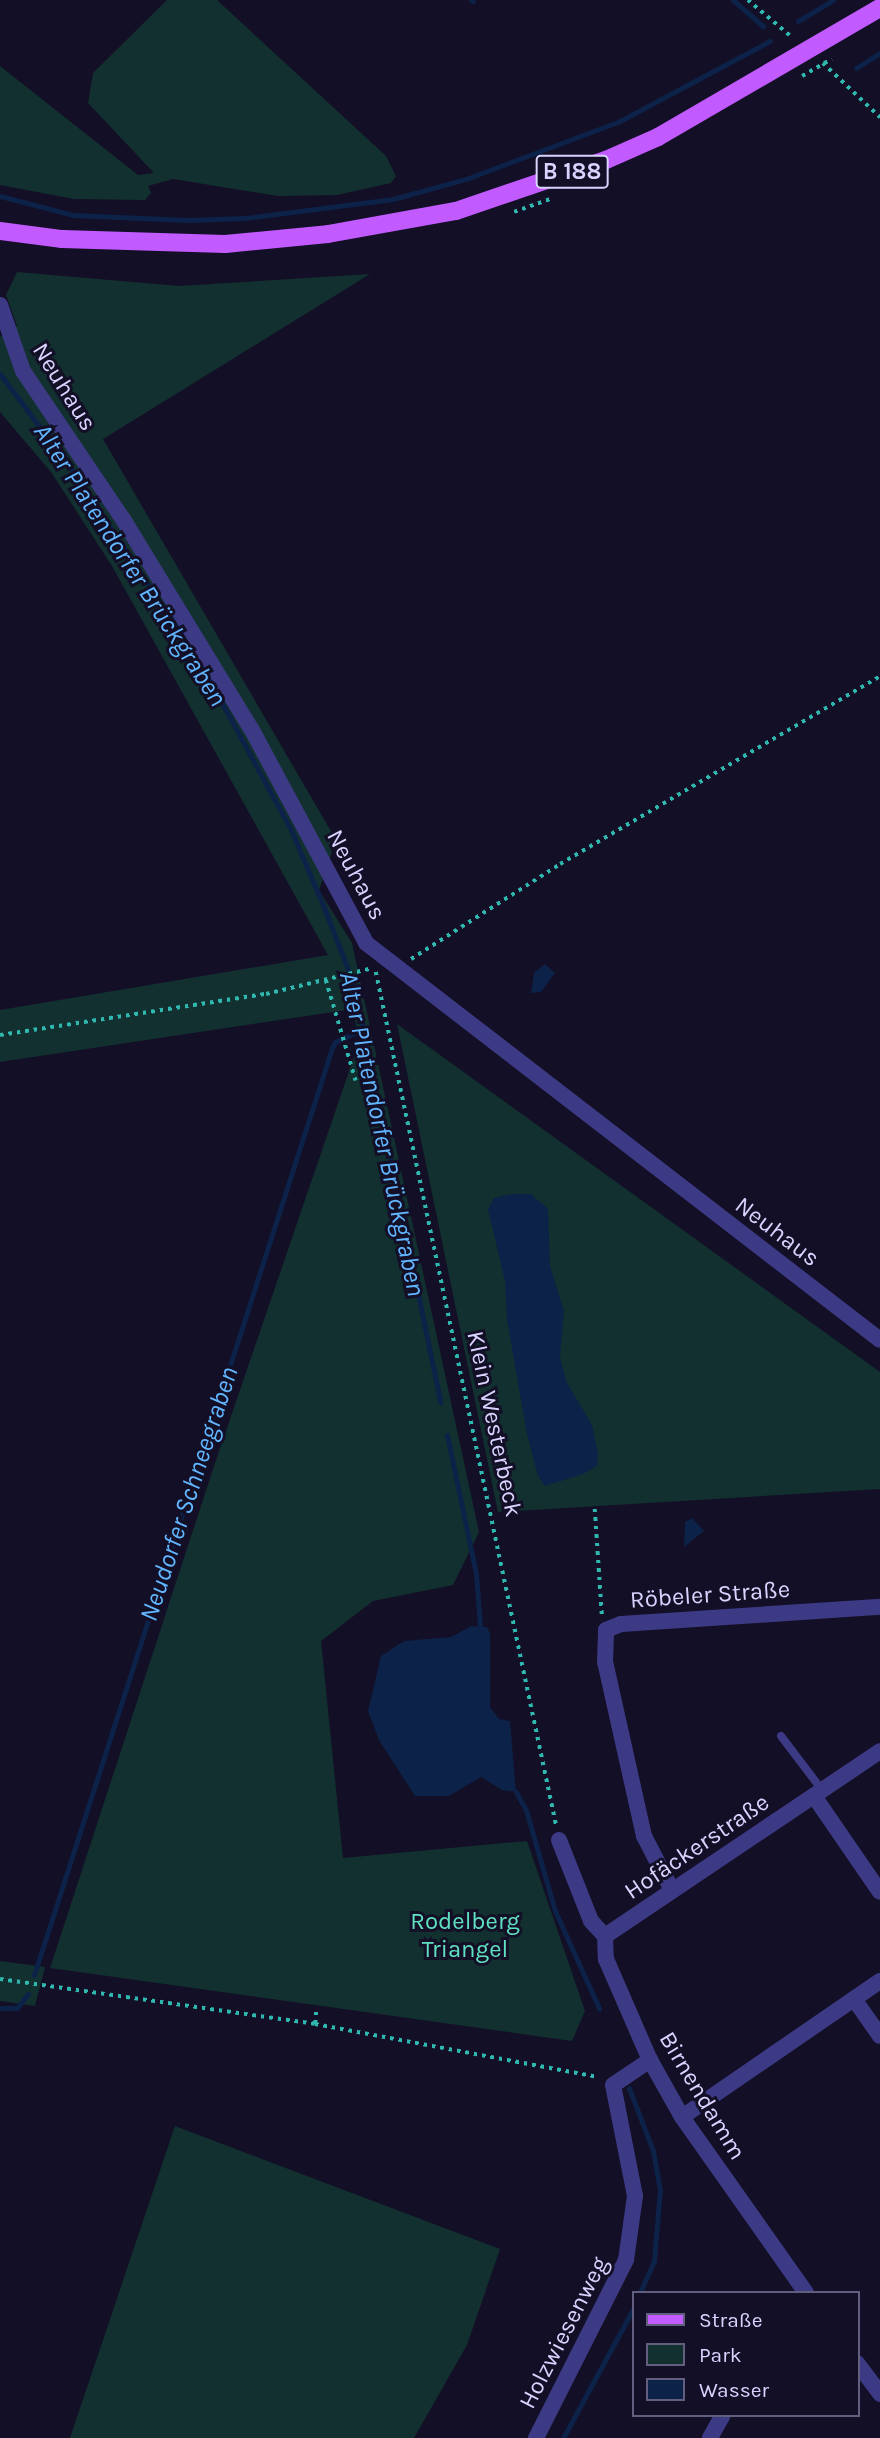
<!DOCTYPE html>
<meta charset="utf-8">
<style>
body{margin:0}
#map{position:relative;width:880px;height:2438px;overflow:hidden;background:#130f26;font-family:Karla,sans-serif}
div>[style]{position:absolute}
.green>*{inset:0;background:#12302f}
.water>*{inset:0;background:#0c2248}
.stream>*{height:5px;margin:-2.5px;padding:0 2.5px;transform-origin:2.5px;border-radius:2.5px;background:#0c2248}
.path>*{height:3.5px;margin-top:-1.75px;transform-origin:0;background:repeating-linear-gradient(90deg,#2fb8b0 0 3.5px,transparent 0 8.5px)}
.service>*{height:8px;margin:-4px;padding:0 4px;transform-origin:4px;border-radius:4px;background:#3d3a85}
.minor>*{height:16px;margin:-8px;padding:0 8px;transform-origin:8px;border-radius:8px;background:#3d3a85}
.primary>*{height:18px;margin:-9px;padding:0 9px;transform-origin:9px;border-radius:9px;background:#c25bff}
span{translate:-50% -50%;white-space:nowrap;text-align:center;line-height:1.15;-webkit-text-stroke:6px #130f26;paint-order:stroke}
.shield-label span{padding:2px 5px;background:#130f26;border:2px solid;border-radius:5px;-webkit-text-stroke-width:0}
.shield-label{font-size:23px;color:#d9d4ff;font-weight:700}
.street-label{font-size:24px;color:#d9d4ff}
.park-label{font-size:24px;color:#5fe0c0}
.water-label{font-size:26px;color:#62b6ff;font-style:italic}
.legend{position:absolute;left:632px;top:2291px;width:228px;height:126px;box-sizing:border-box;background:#130f26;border:2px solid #625e7d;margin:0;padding:9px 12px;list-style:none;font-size:21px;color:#d9d4ff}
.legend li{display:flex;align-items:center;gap:14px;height:35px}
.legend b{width:35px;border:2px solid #625e7d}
</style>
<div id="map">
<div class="green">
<div style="clip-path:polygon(167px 0,217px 0,386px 156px,396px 176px,391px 183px,337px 195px,278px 196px,173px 179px,148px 186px,151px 193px,145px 200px,74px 199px,0 185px,0 66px,138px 175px,154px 173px,88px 103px,93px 73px)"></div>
<div style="clip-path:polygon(17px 272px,179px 286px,370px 274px,103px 439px,336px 840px,319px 890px,352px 943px,479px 1532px,453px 1585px,373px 1601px,321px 1641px,343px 1858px,527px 1841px,585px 2011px,572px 2041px,50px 1968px,215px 1463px,359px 1042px,353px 1009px,0 1062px,0 1010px,328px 955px,112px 566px,51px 472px,0 412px,0 337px,17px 326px,6px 295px)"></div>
<div style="clip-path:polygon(397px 1024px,880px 1372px,880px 1489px,498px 1512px)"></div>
<div style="clip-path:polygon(0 1961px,45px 1967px,35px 2006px,0 2001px)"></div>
<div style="clip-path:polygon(175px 2126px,500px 2249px,467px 2345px,414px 2438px,70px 2438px)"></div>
</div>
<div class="water">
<div style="clip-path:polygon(545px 964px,555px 973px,541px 992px,531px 993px,534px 973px)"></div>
<div style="clip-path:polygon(511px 1194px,531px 1194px,548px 1209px,550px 1266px,564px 1311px,560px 1357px,566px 1381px,592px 1425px,598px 1454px,597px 1466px,583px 1474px,545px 1486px,538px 1476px,527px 1434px,507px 1320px,505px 1281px,488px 1209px,494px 1198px)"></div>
<div style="clip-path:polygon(692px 1518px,704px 1531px,684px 1547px,685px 1522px)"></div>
<div style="clip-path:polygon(471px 1626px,487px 1627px,490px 1633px,490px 1707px,499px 1719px,510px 1721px,516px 1792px,502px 1790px,481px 1777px,449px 1796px,415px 1796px,379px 1740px,368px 1711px,381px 1656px,404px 1641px,451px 1637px)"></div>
</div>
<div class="stream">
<div style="left:471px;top:0;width:2px;rotate:27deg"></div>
<div style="left:733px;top:0;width:40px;rotate:41deg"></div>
<div style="left:798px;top:21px;width:41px;rotate:-31deg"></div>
<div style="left:856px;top:68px;width:28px;rotate:-32deg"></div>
<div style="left:0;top:196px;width:75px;rotate:14.6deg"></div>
<div style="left:73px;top:215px;width:114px;rotate:2.5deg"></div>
<div style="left:187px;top:220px;width:59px;rotate:-1.9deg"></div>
<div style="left:246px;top:218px;width:148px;rotate:-7.4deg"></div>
<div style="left:393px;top:199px;width:76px;rotate:-15.3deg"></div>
<div style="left:466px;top:179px;width:162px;rotate:-20.6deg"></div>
<div style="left:618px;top:122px;width:172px;rotate:-28.1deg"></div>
<div style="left:0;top:374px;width:120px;rotate:53.1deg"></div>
<div style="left:72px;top:470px;width:229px;rotate:56.4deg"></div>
<div style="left:199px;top:661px;width:192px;rotate:61.4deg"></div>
<div style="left:291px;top:830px;width:82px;rotate:66.9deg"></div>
<div style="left:323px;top:905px;width:86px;rotate:68.8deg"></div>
<div style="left:354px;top:985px;width:426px;rotate:78.3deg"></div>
<div style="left:447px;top:1435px;width:142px;rotate:78.2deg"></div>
<div style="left:476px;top:1574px;width:52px;rotate:85.6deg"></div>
<div style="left:516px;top:1792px;width:21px;rotate:61deg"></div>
<div style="left:526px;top:1810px;width:105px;rotate:74deg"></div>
<div style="left:555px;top:1911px;width:107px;rotate:65.6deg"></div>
<div style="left:34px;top:1975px;width:974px;rotate:-72.18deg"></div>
<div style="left:332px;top:1048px;width:7px;rotate:-63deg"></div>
<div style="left:335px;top:1042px;width:31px;rotate:-25deg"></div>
<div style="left:0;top:2008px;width:17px"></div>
<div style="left:17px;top:2008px;width:18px;rotate:-52deg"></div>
<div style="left:629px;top:2088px;width:67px;rotate:69.1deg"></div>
<div style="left:653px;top:2151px;width:39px;rotate:80deg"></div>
<div style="left:660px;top:2189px;width:72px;rotate:94.8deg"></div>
<div style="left:654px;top:2261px;width:35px;rotate:114deg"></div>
<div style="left:563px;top:2438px;width:147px;rotate:-61.5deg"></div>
</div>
<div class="path">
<div style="left:748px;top:0;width:59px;rotate:40.2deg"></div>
<div style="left:823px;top:63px;width:79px;rotate:43.5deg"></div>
<div style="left:802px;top:76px;width:34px;rotate:-30deg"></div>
<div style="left:514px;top:212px;width:41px;rotate:-19.7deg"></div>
<div style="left:411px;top:959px;width:177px;rotate:-32.5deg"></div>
<div style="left:560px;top:864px;width:371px;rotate:-30.4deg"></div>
<div style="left:376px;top:972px;width:871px;rotate:78.07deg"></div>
<div style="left:326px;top:980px;width:105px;rotate:73.5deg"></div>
<div style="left:0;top:1035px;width:269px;rotate:-8.8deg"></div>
<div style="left:266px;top:994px;width:110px;rotate:-13.7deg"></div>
<div style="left:595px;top:1509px;width:106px;rotate:86.2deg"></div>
<div style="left:0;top:1979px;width:318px;rotate:8.1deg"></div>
<div style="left:315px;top:2024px;width:288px;rotate:10.6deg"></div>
<div style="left:315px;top:2024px;width:15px;rotate:-86deg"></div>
</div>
<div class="service">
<div style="left:781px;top:1736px;width:68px;rotate:52.8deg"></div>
</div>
<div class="minor">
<div style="left:0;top:305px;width:70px;rotate:70.8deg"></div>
<div style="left:23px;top:371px;width:179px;rotate:56deg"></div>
<div style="left:123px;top:519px;width:247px;rotate:58.6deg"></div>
<div style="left:252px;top:730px;width:242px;rotate:61.8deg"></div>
<div style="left:366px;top:943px;width:649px;rotate:37.68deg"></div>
<div style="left:814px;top:1796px;width:116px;rotate:55.5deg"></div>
<div style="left:559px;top:1840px;width:87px;rotate:68.4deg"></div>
<div style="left:591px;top:1921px;width:21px;rotate:47deg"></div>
<div style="left:605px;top:1936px;width:23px;rotate:88deg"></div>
<div style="left:606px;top:1959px;width:110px;rotate:66.5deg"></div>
<div style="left:650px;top:2060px;width:65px;rotate:60.7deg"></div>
<div style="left:682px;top:2117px;width:215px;rotate:54.8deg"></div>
<div style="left:672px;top:1890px;width:61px;rotate:-117.4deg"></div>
<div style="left:644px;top:1836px;width:178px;rotate:-102.6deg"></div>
<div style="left:605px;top:1662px;width:32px;rotate:-88deg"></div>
<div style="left:606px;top:1630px;width:16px;rotate:-22deg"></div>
<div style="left:621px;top:1624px;width:260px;rotate:-3.8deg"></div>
<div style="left:605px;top:1936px;width:331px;rotate:-33.9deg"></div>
<div style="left:854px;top:1999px;width:45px;rotate:54.9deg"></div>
<div style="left:682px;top:2117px;width:240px;rotate:-34.5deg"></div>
<div style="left:857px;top:2363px;width:39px;rotate:53deg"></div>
<div style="left:536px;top:2438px;width:199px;rotate:-63.2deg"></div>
<div style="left:626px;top:2260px;width:65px;rotate:-82deg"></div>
<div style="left:635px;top:2196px;width:113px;rotate:-101.2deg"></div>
<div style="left:613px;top:2085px;width:45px;rotate:-34deg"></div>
<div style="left:710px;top:2438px;width:26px;rotate:-61deg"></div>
</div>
<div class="primary">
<div style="left:0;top:231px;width:63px;rotate:7.4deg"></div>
<div style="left:62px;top:239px;width:163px;rotate:1.8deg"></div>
<div style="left:225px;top:244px;width:103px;rotate:-5.5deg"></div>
<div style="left:328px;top:234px;width:130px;rotate:-10.2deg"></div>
<div style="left:456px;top:211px;width:158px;rotate:-18.8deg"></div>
<div style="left:606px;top:160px;width:57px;rotate:-23.9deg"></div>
<div style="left:658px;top:137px;width:257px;rotate:-30.2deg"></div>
</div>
<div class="shield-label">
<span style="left:572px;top:172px">B 188</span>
</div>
<div class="street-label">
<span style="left:64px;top:387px;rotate:58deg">Neuhaus</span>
<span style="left:356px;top:875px;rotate:62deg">Neuhaus</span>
<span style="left:777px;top:1232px;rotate:37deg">Neuhaus</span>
<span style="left:494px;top:1424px;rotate:78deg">Klein Westerbeck</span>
<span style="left:710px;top:1595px;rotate:-4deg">Röbeler Straße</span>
<span style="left:697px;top:1847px;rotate:-34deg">Hofäckerstraße</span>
<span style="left:702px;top:2096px;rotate:59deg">Birnendamm</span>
<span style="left:564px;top:2333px;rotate:-63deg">Holzwiesenweg</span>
</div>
<div class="park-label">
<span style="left:465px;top:1936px">Rodelberg<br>Triangel</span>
</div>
<div class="water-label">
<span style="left:130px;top:565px;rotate:57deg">Alter Platendorfer Brückgraben</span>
<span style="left:382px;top:1134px;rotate:78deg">Alter Platendorfer Brückgraben</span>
<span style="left:189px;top:1494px;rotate:-72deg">Neudorfer Schneegraben</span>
</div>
<ul class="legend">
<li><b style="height:9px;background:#c25bff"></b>Straße</li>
<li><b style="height:19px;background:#12302f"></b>Park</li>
<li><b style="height:19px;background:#0c2248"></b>Wasser</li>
</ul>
</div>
